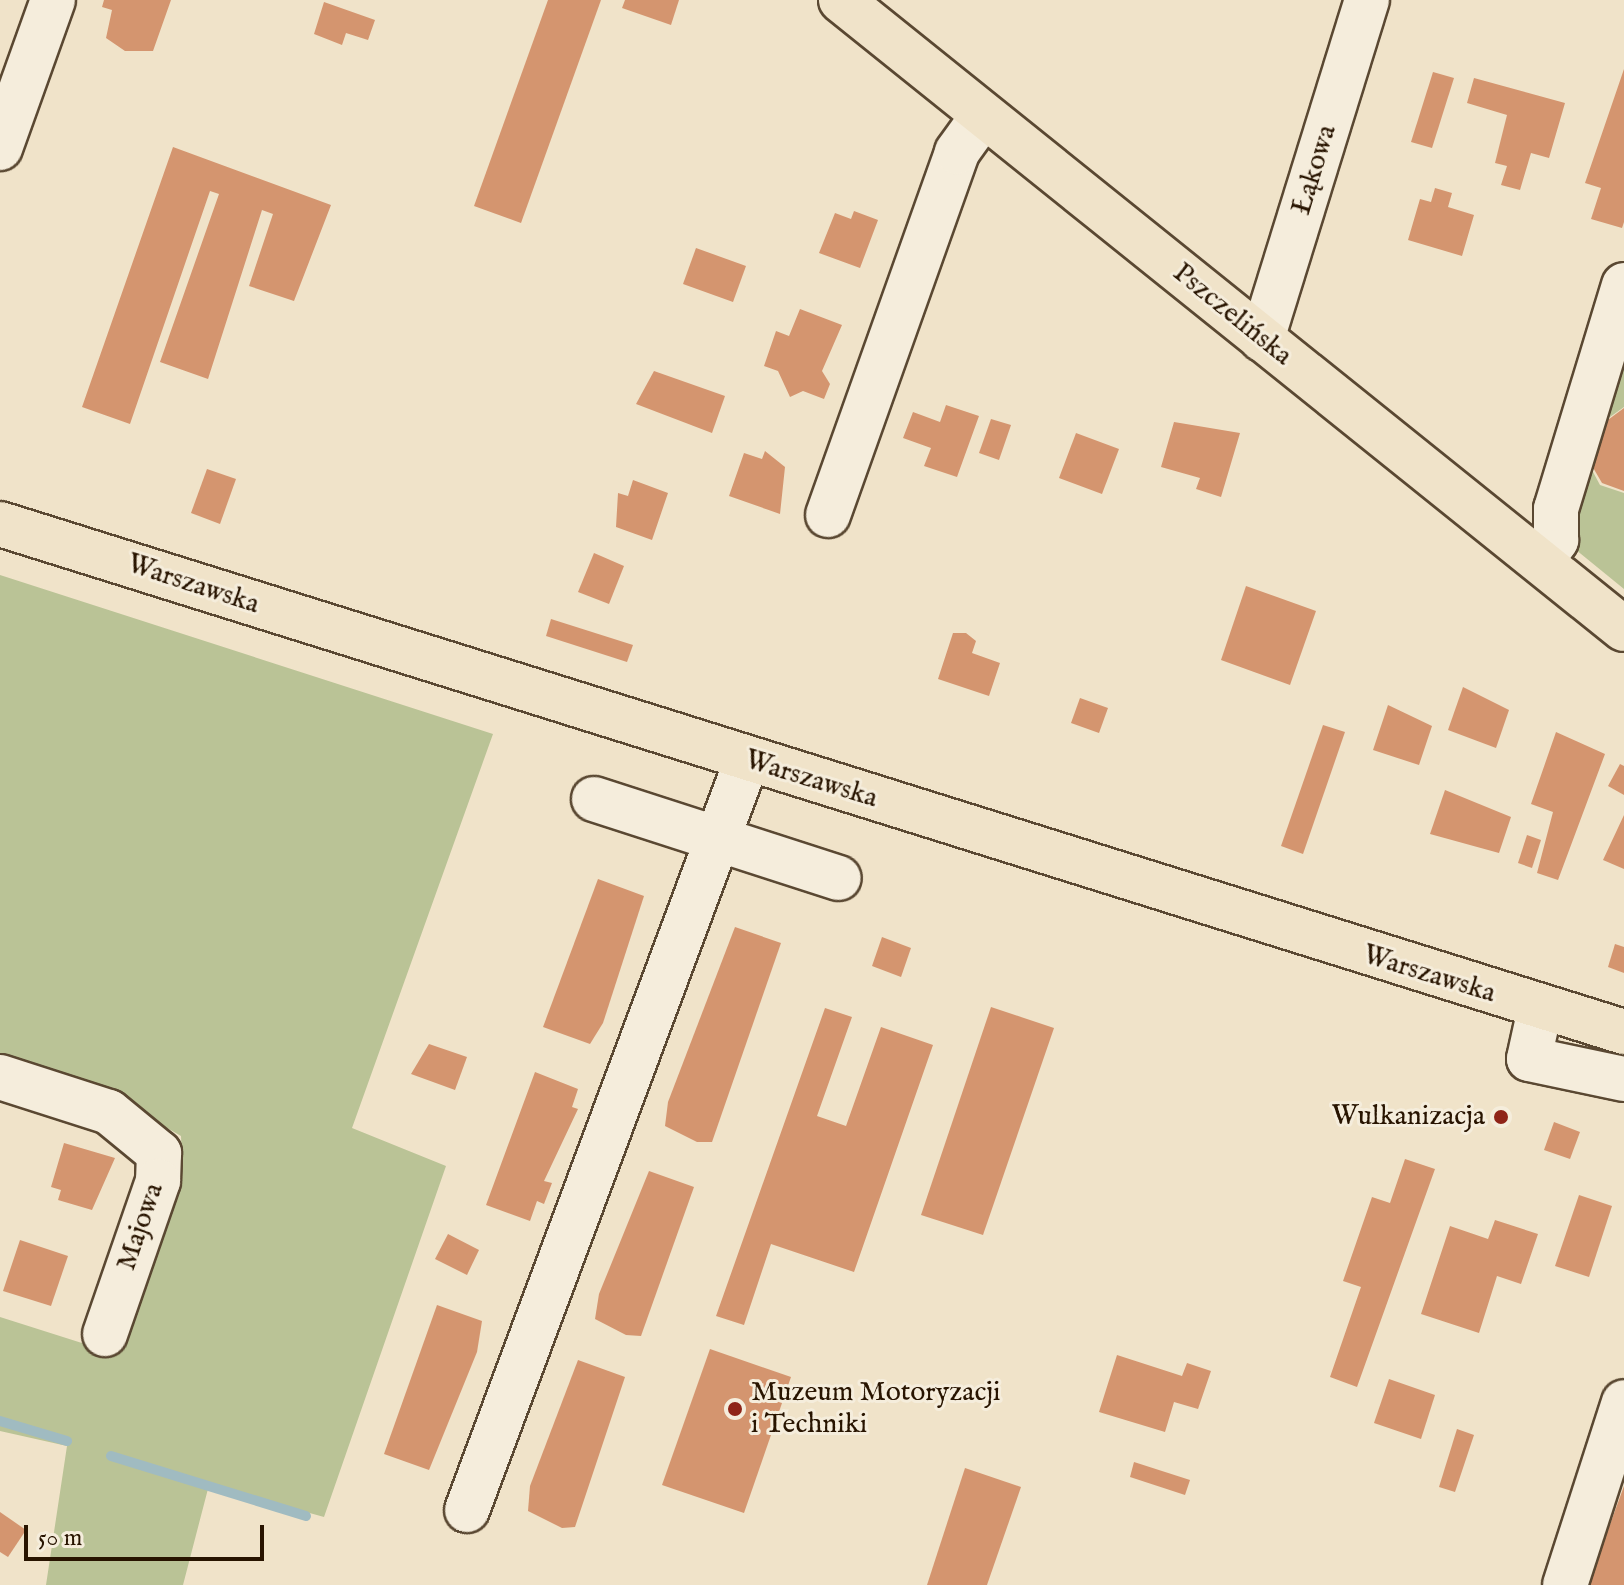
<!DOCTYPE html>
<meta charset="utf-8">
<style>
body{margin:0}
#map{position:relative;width:1624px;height:1585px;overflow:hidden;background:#f0e3c9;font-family:"IM FELL English",serif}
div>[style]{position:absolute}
.green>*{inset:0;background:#bac396}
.stream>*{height:10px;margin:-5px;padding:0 5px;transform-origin:5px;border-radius:5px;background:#a0bbc1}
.building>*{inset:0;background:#d4956f}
.roads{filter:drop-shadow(2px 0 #5a4832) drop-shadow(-2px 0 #5a4832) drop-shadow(0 2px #5a4832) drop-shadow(0 -2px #5a4832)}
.minor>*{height:44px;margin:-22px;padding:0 22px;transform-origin:22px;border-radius:22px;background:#f5eddc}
.major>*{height:44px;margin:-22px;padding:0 22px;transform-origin:22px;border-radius:22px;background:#f0e3c9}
.dots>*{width:22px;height:22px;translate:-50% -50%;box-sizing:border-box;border:4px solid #f5eddc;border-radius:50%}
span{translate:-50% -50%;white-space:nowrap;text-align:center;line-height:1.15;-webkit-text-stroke:6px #f5eddc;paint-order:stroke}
.street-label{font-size:28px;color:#281400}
.poi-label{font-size:28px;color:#281400}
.right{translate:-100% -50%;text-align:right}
.left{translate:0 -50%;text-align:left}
.scale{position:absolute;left:24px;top:1525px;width:240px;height:36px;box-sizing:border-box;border:4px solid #281400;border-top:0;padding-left:10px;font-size:24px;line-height:28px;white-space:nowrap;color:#281400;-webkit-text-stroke:6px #f5eddc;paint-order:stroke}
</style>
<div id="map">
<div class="green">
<div style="clip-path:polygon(1624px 325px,1624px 407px,1596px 427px,1586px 459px,1600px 485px,1624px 493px,1624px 589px,1570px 545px,1567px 512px)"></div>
<div style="clip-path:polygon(0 575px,493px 734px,352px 1128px,446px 1166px,324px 1517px,209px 1485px,183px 1585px,46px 1585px,67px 1446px,0 1431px,0 1317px,85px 1344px,115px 1342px,182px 1163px,181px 1136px,143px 1114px,0 1069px)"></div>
</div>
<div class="stream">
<div style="left:0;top:1421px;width:70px;rotate:16.6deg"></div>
<div style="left:111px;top:1456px;width:204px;rotate:17.1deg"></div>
</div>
<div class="building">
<div style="clip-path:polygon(104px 0,171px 0,153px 51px,125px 51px,106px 38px,112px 10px,102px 7px)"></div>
<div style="clip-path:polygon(548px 0,601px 0,521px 223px,474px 206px)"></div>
<div style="clip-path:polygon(625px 0,679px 0,671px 25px,622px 8px)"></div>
<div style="clip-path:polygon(324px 2px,375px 20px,368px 40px,346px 33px,342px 45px,314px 34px)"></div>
<div style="clip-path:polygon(1624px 69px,1624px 222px,1622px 228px,1591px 219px,1601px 188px,1585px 183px)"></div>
<div style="clip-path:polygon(1433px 72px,1454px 78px,1432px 148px,1411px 142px)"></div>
<div style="clip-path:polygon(1474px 78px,1565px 103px,1549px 158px,1531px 153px,1520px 190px,1501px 185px,1507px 166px,1495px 163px,1507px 115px,1467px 103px)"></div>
<div style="clip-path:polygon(173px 147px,331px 205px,294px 301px,249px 286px,273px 214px,262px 210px,208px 379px,160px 362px,219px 194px,210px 191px,130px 424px,82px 407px)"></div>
<div style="clip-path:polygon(1435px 188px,1452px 193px,1448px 207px,1474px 215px,1462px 256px,1408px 240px,1420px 199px,1431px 202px)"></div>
<div style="clip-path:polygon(854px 211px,878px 220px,860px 268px,819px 253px,835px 213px,851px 219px)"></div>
<div style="clip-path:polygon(696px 248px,746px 266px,733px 302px,683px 284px)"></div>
<div style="clip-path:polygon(800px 309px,842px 325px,822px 371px,830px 384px,824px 399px,803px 391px,790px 397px,778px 371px,764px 366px,776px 331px,789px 336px)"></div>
<div style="clip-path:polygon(654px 371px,725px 396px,712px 433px,636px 404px)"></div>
<div style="clip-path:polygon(946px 405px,979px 416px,957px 477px,924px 466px,931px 448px,903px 438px,913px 412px,940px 422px)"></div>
<div style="clip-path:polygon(1624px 408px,1624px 491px,1602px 483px,1588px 459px,1597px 428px)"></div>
<div style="clip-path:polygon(991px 419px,1011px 425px,999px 460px,979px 453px)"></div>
<div style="clip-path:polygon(1174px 422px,1240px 433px,1221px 497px,1196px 489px,1200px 478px,1161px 467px)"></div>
<div style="clip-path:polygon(1076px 433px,1119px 449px,1102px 494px,1059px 478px)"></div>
<div style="clip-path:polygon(765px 451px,785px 467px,780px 514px,729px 496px,744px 453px,762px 459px)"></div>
<div style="clip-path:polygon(207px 469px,236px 479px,220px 524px,191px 513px)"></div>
<div style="clip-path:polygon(633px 480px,668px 493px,652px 540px,616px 527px,618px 493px,628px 496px)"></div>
<div style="clip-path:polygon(594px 553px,624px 566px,609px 604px,578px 592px)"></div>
<div style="clip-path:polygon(1246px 586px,1316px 611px,1290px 685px,1221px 660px)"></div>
<div style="clip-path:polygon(551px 619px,633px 645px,627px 662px,546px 636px)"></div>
<div style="clip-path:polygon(953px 633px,966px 633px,976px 641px,972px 653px,1000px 663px,989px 696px,938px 679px)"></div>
<div style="clip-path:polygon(1463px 687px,1509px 710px,1496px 748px,1448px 730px)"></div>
<div style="clip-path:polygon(1080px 698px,1108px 708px,1099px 733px,1071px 723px)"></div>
<div style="clip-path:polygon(1388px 705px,1432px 726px,1419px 765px,1373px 750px)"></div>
<div style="clip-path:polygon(1323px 725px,1345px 732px,1303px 854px,1281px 846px)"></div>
<div style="clip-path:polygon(1556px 732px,1605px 754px,1558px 880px,1537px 873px,1553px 812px,1531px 804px)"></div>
<div style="clip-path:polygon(1620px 764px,1624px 766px,1624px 795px,1608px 786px)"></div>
<div style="clip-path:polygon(1445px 790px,1511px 817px,1499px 853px,1430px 834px)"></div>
<div style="clip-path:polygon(1624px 815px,1624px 869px,1603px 860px)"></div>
<div style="clip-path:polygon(1527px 835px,1541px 840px,1532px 868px,1518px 863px)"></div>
<div style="clip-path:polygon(598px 879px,644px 896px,603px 1023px,590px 1044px,543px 1027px)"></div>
<div style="clip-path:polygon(735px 927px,781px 943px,712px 1142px,697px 1142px,665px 1126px,668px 1102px)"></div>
<div style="clip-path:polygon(882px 937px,911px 948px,901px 977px,872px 966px)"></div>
<div style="clip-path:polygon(1615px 944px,1624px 947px,1624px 973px,1608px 967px)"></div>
<div style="clip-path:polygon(991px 1007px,1054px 1028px,983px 1235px,921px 1215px)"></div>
<div style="clip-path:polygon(825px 1008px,852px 1017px,817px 1116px,846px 1126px,881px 1027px,933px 1045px,854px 1272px,771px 1244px,744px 1325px,716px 1316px)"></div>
<div style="clip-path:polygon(429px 1044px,467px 1057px,455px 1090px,411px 1074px)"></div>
<div style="clip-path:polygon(535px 1072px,578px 1089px,572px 1107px,578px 1109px,544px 1181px,552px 1183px,544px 1204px,537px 1201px,530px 1221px,486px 1205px)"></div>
<div style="clip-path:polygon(1554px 1122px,1580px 1132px,1570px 1159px,1544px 1150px)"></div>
<div style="clip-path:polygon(64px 1143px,115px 1158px,92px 1210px,58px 1200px,61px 1190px,51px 1187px)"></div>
<div style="clip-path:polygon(1405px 1159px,1435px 1169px,1357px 1387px,1330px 1377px,1361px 1287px,1343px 1281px,1372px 1197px,1390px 1203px)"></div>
<div style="clip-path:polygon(649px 1171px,694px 1187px,641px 1336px,626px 1335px,595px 1319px,599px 1294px)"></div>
<div style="clip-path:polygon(1579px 1195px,1612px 1206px,1589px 1277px,1555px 1266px)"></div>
<div style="clip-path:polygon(1495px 1220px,1538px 1234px,1521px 1284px,1497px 1276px,1479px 1333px,1421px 1314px,1450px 1226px,1488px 1239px)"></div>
<div style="clip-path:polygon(448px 1234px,479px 1250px,467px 1275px,435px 1259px)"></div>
<div style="clip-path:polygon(20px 1240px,68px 1256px,51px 1306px,3px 1291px)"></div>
<div style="clip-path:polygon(437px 1305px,482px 1321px,477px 1352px,429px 1470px,384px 1454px)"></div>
<div style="clip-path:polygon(710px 1349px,791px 1377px,744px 1513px,662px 1485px)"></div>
<div style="clip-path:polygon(1117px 1355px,1182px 1376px,1187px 1363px,1211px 1371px,1198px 1409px,1174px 1402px,1165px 1432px,1099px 1412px)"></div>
<div style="clip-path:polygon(578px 1360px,625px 1377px,575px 1527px,562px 1528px,528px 1511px,530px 1486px)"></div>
<div style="clip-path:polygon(1389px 1379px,1435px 1395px,1421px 1439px,1374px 1423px)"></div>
<div style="clip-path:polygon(1457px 1429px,1474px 1435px,1455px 1492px,1439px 1487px)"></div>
<div style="clip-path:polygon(1134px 1462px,1190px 1480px,1185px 1495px,1130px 1477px)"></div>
<div style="clip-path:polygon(965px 1468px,1021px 1487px,987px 1585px,927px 1585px)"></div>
<div style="clip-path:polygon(1624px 1486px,1624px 1585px,1588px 1585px)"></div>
<div style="clip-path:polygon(0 1512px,26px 1530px,8px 1557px,0 1552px)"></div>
</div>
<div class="roads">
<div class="minor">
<div style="left:0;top:148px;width:157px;rotate:-70.3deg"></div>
<div style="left:1262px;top:339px;width:355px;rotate:-72.8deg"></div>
<div style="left:828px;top:515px;width:385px;rotate:-70.4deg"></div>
<div style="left:957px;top:152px;width:44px;rotate:-54.2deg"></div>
<div style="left:1541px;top:561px;width:26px;rotate:-54deg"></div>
<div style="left:1556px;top:540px;width:31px;rotate:-90deg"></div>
<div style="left:1556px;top:509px;width:234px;rotate:-73.1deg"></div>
<div style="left:594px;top:799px;width:257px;rotate:17.9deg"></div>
<div style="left:1540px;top:1009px;width:51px;rotate:102.4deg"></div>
<div style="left:1529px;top:1059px;width:97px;rotate:11.9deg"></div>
<div style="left:0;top:1077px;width:114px;rotate:17.8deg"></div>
<div style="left:109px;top:1112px;width:65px;rotate:39.4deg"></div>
<div style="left:159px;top:1153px;width:28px;rotate:92deg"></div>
<div style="left:158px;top:1181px;width:162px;rotate:109.1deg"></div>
<div style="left:467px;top:1510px;width:801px;rotate:-69.53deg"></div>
<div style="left:1565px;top:1585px;width:192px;rotate:-72.1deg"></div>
</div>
<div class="major">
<div style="left:841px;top:0;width:1004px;rotate:38.78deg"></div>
<div style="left:0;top:524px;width:1702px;rotate:17.37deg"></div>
</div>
</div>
<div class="dots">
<div style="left:1501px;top:1117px;background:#8f2418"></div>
<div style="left:735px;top:1409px;background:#8f2418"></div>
</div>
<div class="street-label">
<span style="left:1315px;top:170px;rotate:-73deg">Łąkowa</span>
<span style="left:1232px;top:315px;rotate:39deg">Pszczelińska</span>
<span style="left:193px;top:585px;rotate:18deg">Warszawska</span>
<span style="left:811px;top:780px;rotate:17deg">Warszawska</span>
<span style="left:1429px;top:975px;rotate:17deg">Warszawska</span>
<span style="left:141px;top:1227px;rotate:-71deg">Majowa</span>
</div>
<div class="poi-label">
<span class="right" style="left:1485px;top:1117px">Wulkanizacja</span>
<span class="left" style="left:751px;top:1409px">Muzeum Motoryzacji<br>i Techniki</span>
</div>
<div class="scale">50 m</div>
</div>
